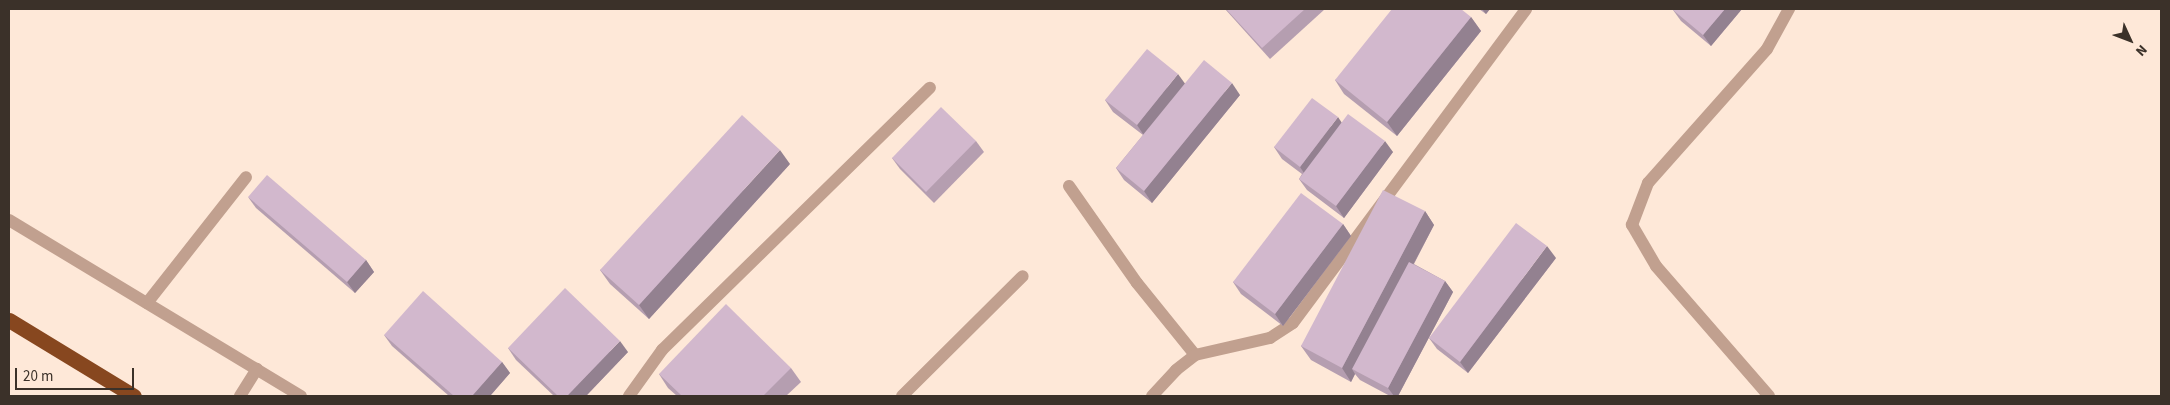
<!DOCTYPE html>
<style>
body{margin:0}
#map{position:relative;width:2170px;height:405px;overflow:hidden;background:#fee8d8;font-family:"Source Sans 3",sans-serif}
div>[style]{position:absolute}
.minor>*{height:12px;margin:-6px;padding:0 6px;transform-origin:6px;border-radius:6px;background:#c1a08f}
.highway>*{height:15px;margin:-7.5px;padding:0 7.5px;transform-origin:7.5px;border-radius:7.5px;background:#87471f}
.wall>*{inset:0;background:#b59eb0}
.shaded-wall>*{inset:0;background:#938190}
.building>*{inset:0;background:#d2b8cd}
span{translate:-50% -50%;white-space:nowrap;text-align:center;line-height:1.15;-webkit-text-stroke:4px #fee8d8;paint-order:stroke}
.frame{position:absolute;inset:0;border:10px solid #3b3129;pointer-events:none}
.north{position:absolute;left:2105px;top:15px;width:50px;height:50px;-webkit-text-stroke:4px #fee8d8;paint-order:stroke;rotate:133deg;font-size:14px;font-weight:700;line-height:20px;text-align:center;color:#3b3129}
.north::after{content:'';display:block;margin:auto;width:18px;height:22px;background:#3b3129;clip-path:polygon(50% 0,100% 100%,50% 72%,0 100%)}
.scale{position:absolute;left:15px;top:368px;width:119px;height:22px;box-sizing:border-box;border:2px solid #3b3129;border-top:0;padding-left:6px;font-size:15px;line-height:18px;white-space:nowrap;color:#3b3129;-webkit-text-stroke:4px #fee8d8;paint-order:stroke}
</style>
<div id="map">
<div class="minor">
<div style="left:1069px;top:186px;width:118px;rotate:55deg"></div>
<div style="left:1137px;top:283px;width:92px;rotate:51.1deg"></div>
<div style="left:9px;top:220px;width:341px;rotate:31.1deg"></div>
<div style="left:147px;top:303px;width:160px;rotate:-51.8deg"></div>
<div style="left:240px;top:396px;width:32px;rotate:-58deg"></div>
<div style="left:629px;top:396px;width:57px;rotate:-54.3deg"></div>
<div style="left:662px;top:350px;width:375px;rotate:-44.4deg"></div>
<div style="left:902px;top:396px;width:170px;rotate:-44.8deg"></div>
<div style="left:1152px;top:396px;width:35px;rotate:-47deg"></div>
<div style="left:1176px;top:370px;width:24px;rotate:-38deg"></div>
<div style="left:1195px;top:355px;width:77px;rotate:-12.8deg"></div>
<div style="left:1270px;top:338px;width:27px;rotate:-33deg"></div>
<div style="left:1293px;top:323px;width:391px;rotate:-53.4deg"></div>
<div style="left:1769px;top:396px;width:172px;rotate:-131deg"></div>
<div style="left:1656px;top:266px;width:48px;rotate:-120.3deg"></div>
<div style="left:1632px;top:225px;width:45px;rotate:-69.1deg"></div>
<div style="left:1648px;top:183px;width:179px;rotate:-48.4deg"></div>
<div style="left:1767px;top:49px;width:46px;rotate:-61.2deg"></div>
</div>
<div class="highway">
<div style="left:9px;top:320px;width:146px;rotate:31.3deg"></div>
</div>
<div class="wall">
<div style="clip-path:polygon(1225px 9px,1325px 9px,1270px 59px)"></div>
<div style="clip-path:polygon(1479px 9px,1490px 9px,1486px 14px)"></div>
<div style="clip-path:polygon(1742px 9px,1711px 46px,1681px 21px,1673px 10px)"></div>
<div style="clip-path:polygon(1471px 17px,1481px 31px,1397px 136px,1344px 94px,1335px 80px)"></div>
<div style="clip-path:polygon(1185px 84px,1240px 95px,1152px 203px,1124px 180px,1116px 168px,1143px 135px,1113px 112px,1105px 100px)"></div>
<div style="clip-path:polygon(1341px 123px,1393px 152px,1344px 218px,1307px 190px,1299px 179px,1302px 174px,1282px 159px,1274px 147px)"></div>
<div style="clip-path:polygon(976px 141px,984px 152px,934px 203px,900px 169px,892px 158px)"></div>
<div style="clip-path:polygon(790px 164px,649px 319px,610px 284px,600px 270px)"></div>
<div style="clip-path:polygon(248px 197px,366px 260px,374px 272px,355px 293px,256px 208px)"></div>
<div style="clip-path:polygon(1425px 211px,1434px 225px,1414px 264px,1445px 281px,1453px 292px,1398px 396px,1390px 396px,1360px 380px,1355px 374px,1351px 382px,1311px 360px,1301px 346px)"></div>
<div style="clip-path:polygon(1343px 224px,1351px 236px,1283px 326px,1241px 294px,1233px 282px)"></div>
<div style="clip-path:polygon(1556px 258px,1468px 373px,1437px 349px,1429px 338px)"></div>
<div style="clip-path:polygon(384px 335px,502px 362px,510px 373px,490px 396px,449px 396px,392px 346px)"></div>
<div style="clip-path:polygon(508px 348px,628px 352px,586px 396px,554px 396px,516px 360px)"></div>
<div style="clip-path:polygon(791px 368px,801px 382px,786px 396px,677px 396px,668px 388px,659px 374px)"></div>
</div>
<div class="shaded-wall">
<div style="clip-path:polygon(1482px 9px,1490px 9px,1486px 14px)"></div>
<div style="clip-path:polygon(1725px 9px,1742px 9px,1711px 46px,1703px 35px)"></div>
<div style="clip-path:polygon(1471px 17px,1481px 31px,1397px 136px,1387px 122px)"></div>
<div style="clip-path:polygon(1178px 74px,1186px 85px,1145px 137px,1137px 125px)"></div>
<div style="clip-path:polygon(1232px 83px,1240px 95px,1152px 203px,1144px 191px)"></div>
<div style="clip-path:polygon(1338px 117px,1346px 129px,1308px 179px,1300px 167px)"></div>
<div style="clip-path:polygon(1385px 141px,1393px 152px,1344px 218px,1336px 206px)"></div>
<div style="clip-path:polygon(780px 150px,790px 164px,649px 319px,639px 305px)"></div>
<div style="clip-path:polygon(1425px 211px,1434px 225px,1357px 371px,1352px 369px,1355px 374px,1351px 382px,1342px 368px)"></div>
<div style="clip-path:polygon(1343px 224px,1351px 236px,1283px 326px,1275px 314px)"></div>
<div style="clip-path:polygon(1547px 246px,1556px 258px,1468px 373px,1460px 362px)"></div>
<div style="clip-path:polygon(366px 260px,374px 272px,355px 293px,347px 282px)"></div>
<div style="clip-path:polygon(1445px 281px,1453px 292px,1398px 396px,1394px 396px,1388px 388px)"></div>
<div style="clip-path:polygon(620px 341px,628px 352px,586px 396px,567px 396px)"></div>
<div style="clip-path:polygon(502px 362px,510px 373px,490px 396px,472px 396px)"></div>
</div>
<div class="building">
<div style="clip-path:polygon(1226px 9px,1305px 9px,1262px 48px)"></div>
<div style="clip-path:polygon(1392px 9px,1461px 9px,1471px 17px,1387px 122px,1335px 80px)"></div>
<div style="clip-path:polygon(1674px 9px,1725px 9px,1703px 35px,1673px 10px)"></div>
<div style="clip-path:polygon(1147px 49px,1178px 74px,1137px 125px,1105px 100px)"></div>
<div style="clip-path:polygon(1204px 60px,1232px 83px,1144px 191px,1116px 168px)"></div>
<div style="clip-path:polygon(1312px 98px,1338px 117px,1300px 167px,1274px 147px)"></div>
<div style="clip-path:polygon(941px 107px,976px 141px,926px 192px,892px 158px)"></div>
<div style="clip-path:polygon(1348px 114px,1385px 141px,1336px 206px,1299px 179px)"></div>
<div style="clip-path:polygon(742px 115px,780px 150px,639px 305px,600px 270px)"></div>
<div style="clip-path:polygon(267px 175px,366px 260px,347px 282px,248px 197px)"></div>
<div style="clip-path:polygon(1383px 190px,1425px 211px,1342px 368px,1301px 346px)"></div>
<div style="clip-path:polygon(1301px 193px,1343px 224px,1275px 314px,1233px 282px)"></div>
<div style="clip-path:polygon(1516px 223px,1547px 246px,1460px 362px,1429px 338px)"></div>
<div style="clip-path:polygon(1409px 262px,1445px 281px,1388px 388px,1352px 369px)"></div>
<div style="clip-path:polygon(565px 288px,620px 341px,567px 396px,558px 396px,508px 348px)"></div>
<div style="clip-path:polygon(423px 291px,502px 362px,472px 396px,454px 396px,384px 335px)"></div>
<div style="clip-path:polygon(726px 304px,791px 368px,763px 396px,682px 396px,659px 374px)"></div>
</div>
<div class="frame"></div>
<div class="north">N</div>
<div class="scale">20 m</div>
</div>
